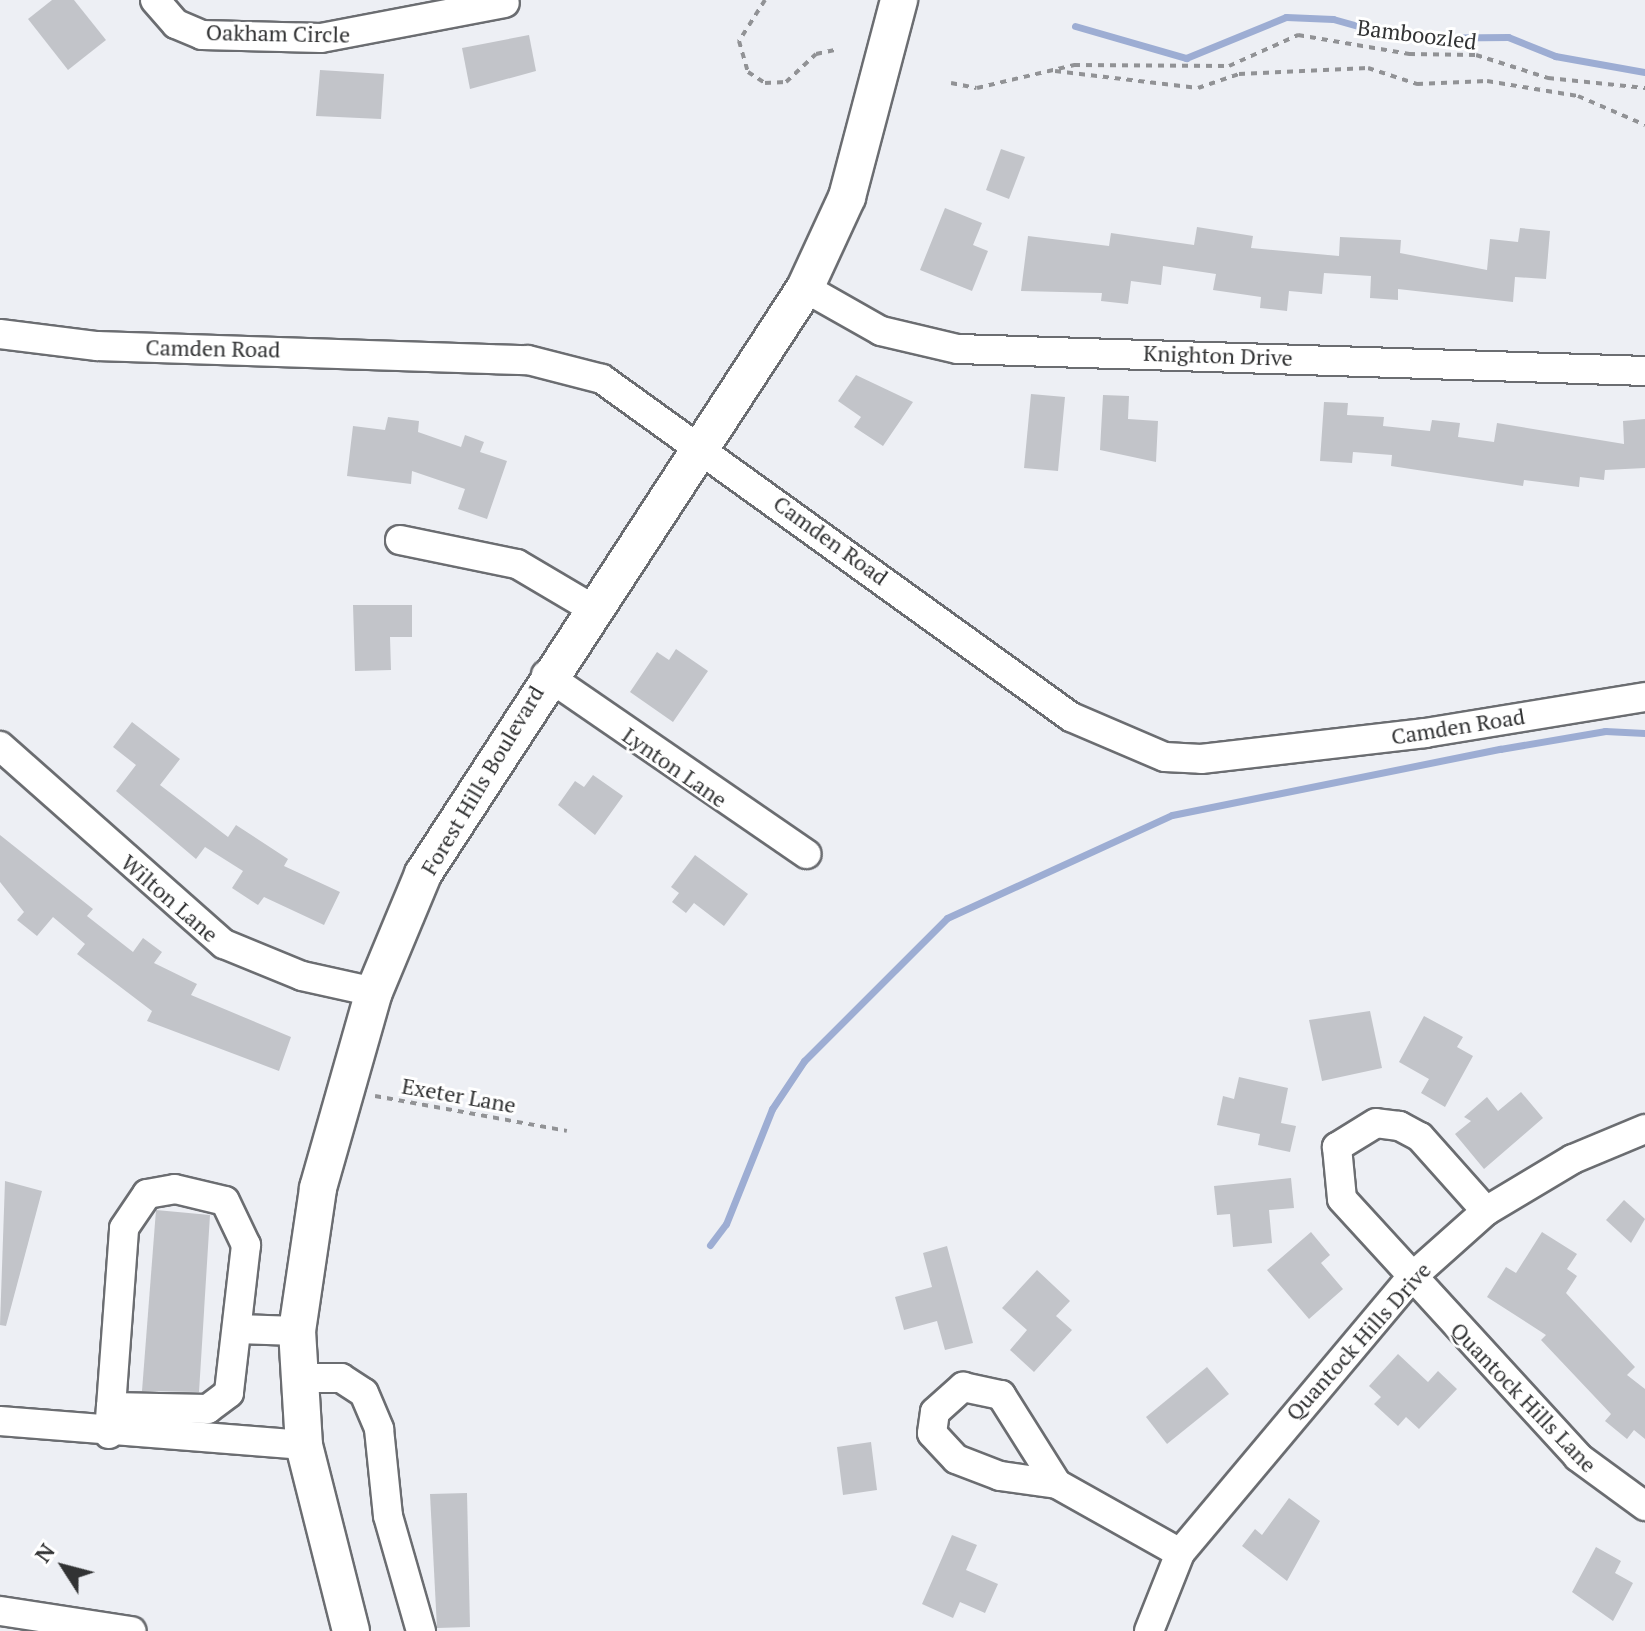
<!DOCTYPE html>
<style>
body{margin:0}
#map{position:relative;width:1645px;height:1631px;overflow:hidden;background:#edeff4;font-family:"PT Serif",serif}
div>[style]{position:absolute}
.stream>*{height:7px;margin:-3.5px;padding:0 3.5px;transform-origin:3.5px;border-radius:3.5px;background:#9dadd3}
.building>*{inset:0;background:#c2c4c9}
.path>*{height:4px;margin-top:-2px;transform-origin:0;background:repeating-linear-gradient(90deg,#919295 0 6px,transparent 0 12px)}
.roads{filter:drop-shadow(2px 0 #6b6d71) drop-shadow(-2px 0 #6b6d71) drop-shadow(0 2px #6b6d71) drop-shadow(0 -2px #6b6d71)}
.minor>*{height:28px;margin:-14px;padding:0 14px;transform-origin:14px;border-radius:14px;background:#fff}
.major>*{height:36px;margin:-18px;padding:0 18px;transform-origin:18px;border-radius:18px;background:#fff}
span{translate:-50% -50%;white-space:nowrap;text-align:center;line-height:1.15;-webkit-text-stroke:6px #fff;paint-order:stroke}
.street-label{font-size:22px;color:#323334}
.north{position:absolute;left:24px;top:1527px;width:80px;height:80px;-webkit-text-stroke:6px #fff;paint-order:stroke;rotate:306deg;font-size:22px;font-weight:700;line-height:32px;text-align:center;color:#323334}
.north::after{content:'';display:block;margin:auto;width:28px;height:36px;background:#323334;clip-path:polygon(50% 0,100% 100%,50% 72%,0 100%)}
</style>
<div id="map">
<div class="stream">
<div style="left:1075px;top:26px;width:116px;rotate:16.1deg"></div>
<div style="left:1186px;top:58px;width:108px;rotate:-22.3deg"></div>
<div style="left:1286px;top:17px;width:47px;rotate:2.4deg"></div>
<div style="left:1333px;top:19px;width:71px;rotate:15.6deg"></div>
<div style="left:1401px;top:38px;width:107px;rotate:-0.5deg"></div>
<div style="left:1508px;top:37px;width:51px;rotate:22deg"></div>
<div style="left:1555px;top:56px;width:91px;rotate:10.1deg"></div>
<div style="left:710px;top:1245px;width:26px;rotate:-53deg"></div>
<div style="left:726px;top:1224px;width:124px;rotate:-68.2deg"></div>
<div style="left:772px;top:1109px;width:58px;rotate:-56.3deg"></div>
<div style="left:804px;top:1061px;width:202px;rotate:-45deg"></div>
<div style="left:947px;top:918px;width:247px;rotate:-24.6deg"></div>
<div style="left:1172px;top:815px;width:335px;rotate:-11.4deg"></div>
<div style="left:1500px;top:749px;width:107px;rotate:-9.7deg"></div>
<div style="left:1605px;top:731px;width:40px;rotate:2.9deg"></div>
</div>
<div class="building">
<div style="clip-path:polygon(52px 0,74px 0,106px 40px,68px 70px,28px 19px)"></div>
<div style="clip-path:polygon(529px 35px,536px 71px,470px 89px,462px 48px)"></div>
<div style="clip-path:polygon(320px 70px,384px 74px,381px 119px,316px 116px)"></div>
<div style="clip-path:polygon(1001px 149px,1025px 157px,1009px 199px,986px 190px)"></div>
<div style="clip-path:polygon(945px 208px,982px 223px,973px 245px,988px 251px,972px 291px,920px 270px)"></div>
<div style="clip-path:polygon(1197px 227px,1253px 236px,1251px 248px,1339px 256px,1340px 237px,1401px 240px,1400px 253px,1487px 270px,1490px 239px,1518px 242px,1520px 228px,1550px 231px,1546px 279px,1515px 277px,1513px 302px,1398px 289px,1398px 300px,1370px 298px,1371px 276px,1324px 273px,1322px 294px,1289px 291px,1287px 311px,1260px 308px,1261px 297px,1213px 290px,1216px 274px,1163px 266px,1161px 285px,1131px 281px,1128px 304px,1101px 301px,1102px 293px,1021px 291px,1028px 236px,1109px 246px,1111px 233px,1194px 245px)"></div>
<div style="clip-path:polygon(856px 375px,913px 402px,883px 446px,854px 427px,861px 417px,838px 401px)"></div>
<div style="clip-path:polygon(1031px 394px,1065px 397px,1058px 471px,1024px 468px)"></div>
<div style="clip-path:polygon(1103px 395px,1129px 396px,1128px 419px,1158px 421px,1156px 462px,1100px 450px)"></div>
<div style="clip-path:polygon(1324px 402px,1348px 403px,1347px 415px,1384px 417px,1383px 426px,1430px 431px,1432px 420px,1460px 423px,1458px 437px,1494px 442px,1497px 423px,1624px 444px,1623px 421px,1645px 419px,1645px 468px,1605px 470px,1604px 480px,1580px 477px,1579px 487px,1524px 480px,1523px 486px,1391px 466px,1392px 455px,1353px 452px,1352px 463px,1320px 461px)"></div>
<div style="clip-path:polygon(388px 417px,419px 421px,418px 432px,461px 447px,465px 435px,484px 442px,480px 452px,507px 461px,487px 519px,458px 509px,465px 489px,412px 471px,411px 484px,347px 476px,353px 426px,385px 430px)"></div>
<div style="clip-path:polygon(353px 605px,412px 605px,412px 637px,390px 637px,391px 670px,355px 671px)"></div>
<div style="clip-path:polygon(676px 649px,708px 671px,673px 722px,630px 692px,657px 652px,669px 660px)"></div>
<div style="clip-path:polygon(132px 722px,180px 759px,160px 785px,228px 837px,236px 825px,288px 859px,284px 866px,340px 892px,324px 925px,264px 897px,258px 905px,232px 888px,243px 871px,205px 847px,196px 859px,116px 791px,136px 765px,113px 747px)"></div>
<div style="clip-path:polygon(593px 775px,623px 796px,595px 835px,558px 805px,575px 781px,584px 787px)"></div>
<div style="clip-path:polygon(0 835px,93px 909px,87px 916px,133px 952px,143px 938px,162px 952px,154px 963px,197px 984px,191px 995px,291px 1037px,279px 1071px,147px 1021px,152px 1011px,77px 954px,85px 944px,53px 917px,37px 936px,17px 920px,24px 912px,0 882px)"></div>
<div style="clip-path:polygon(695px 855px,748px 894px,724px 926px,694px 903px,686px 913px,672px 902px,679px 893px,671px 887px)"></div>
<div style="clip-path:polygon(1370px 1011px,1382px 1068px,1322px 1081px,1309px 1020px)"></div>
<div style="clip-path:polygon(1424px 1016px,1463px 1037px,1457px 1047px,1473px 1056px,1445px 1107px,1421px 1093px,1429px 1079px,1399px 1062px)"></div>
<div style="clip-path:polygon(1239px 1077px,1288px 1088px,1281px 1123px,1296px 1126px,1290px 1152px,1258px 1145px,1260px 1134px,1217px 1125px,1223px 1096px,1234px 1099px)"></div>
<div style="clip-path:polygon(1521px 1092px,1543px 1118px,1484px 1169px,1455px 1134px,1471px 1121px,1464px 1117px,1487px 1097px,1498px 1111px)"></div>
<div style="clip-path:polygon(1291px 1178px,1294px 1208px,1269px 1210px,1272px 1243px,1233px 1247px,1230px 1214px,1217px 1215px,1214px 1186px)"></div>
<div style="clip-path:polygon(5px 1181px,42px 1191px,6px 1326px,0 1325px)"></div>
<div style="clip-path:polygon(1624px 1200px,1645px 1219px,1631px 1243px,1606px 1220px)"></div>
<div style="clip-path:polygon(156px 1210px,210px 1215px,199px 1392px,142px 1391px)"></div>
<div style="clip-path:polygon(1311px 1232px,1330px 1255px,1321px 1263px,1343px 1289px,1309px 1319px,1267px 1270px)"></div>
<div style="clip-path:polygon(1542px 1232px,1577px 1254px,1567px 1269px,1577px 1276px,1566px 1293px,1635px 1367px,1627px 1375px,1645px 1389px,1645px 1439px,1634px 1430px,1627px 1439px,1605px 1421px,1611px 1414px,1541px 1340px,1546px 1335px,1487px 1297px,1506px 1267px,1516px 1273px)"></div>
<div style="clip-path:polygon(947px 1246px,973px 1343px,945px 1350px,937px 1321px,904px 1330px,895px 1297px,932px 1287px,923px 1253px)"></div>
<div style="clip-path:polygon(1037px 1270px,1070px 1301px,1056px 1316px,1072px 1330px,1034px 1372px,1010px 1350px,1027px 1330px,1002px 1308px)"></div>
<div style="clip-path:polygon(1398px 1354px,1428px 1382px,1438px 1371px,1457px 1389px,1419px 1429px,1406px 1417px,1398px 1426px,1374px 1404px,1381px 1397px,1369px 1386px)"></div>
<div style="clip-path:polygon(1207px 1367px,1229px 1394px,1167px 1444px,1146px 1417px)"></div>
<div style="clip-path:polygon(871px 1442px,877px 1490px,843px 1495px,837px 1447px)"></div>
<div style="clip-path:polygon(467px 1493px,470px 1627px,437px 1628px,430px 1494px)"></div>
<div style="clip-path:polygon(1289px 1498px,1320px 1521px,1287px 1581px,1242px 1546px,1255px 1529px,1262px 1535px)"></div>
<div style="clip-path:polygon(952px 1535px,977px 1545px,966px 1570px,998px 1584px,985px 1613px,960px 1602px,953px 1618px,922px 1604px)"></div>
<div style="clip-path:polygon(1596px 1547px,1621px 1561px,1615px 1573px,1633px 1583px,1613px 1621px,1572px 1592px)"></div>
</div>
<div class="path">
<div style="left:765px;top:0;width:49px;rotate:122.4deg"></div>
<div style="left:739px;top:41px;width:32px;rotate:74deg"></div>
<div style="left:748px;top:72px;width:20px;rotate:33deg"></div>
<div style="left:765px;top:83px;width:21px;rotate:-3deg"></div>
<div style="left:786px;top:82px;width:41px;rotate:-43deg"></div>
<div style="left:816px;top:54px;width:19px;rotate:-12deg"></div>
<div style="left:1055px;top:71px;width:144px;rotate:6.8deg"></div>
<div style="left:1198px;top:88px;width:43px;rotate:-18.9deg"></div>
<div style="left:1239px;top:74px;width:129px;rotate:-2.7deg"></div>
<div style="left:1368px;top:68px;width:52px;rotate:18.1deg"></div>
<div style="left:1417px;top:84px;width:70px;rotate:-2.5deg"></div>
<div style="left:1487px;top:81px;width:92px;rotate:9.4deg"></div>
<div style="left:1578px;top:96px;width:73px;rotate:23.4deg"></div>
<div style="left:951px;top:83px;width:26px;rotate:11deg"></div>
<div style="left:977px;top:88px;width:100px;rotate:-13.3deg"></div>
<div style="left:1074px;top:65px;width:155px;rotate:0.4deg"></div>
<div style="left:1229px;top:66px;width:76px;rotate:-24.2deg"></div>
<div style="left:1298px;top:35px;width:113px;rotate:9.7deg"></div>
<div style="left:1409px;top:54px;width:67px;rotate:0.9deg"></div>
<div style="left:1476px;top:55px;width:76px;rotate:17.7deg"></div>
<div style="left:1548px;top:78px;width:98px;rotate:5.9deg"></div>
<div style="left:375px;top:1096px;width:195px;rotate:10.3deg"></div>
</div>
<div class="roads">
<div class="minor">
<div style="left:155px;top:0;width:32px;rotate:49deg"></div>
<div style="left:176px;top:24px;width:28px;rotate:23deg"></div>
<div style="left:202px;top:35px;width:119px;rotate:1.4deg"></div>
<div style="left:321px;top:38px;width:187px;rotate:-10.8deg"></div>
<div style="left:805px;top:288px;width:87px;rotate:29.5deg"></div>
<div style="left:881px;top:331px;width:79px;rotate:13.2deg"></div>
<div style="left:958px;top:349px;width:687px;rotate:1.83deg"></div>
<div style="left:0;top:334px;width:98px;rotate:7.1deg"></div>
<div style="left:97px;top:346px;width:431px;rotate:1.9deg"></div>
<div style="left:528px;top:360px;width:76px;rotate:14.4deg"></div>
<div style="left:602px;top:379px;width:578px;rotate:35.78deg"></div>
<div style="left:1071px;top:717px;width:102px;rotate:23.1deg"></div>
<div style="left:1165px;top:757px;width:36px;rotate:3deg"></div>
<div style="left:1201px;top:759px;width:226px;rotate:-6.6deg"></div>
<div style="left:1425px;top:733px;width:223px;rotate:-9.3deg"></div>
<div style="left:400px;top:540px;width:119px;rotate:11.6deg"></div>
<div style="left:517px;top:564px;width:88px;rotate:30.6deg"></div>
<div style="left:546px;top:675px;width:316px;rotate:34.5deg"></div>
<div style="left:0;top:746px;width:299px;rotate:41.5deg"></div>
<div style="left:224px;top:944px;width:84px;rotate:22.3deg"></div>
<div style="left:302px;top:976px;width:74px;rotate:12.5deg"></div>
<div style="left:1486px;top:1211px;width:99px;rotate:-131.7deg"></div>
<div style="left:1420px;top:1137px;width:24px;rotate:-152deg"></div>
<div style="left:1399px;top:1126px;width:23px;rotate:-173deg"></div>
<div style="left:1376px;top:1123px;width:46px;rotate:148.4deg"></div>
<div style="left:1337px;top:1147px;width:52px;rotate:84.5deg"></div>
<div style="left:1342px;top:1199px;width:350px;rotate:47.5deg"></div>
<div style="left:1578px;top:1457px;width:83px;rotate:36.2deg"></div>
<div style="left:237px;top:1329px;width:60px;rotate:1.9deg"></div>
<div style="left:298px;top:1378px;width:43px"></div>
<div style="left:341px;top:1378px;width:27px;rotate:33deg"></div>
<div style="left:364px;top:1393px;width:39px;rotate:67deg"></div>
<div style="left:379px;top:1429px;width:87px;rotate:84.1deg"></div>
<div style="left:388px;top:1516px;width:120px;rotate:74deg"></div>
<div style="left:0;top:1421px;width:305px;rotate:4.5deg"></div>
<div style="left:109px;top:1434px;width:27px;rotate:-86deg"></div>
<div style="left:111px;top:1407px;width:179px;rotate:-85.8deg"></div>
<div style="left:124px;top:1228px;width:41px;rotate:-55.9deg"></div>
<div style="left:147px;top:1194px;width:28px;rotate:-10deg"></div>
<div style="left:175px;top:1189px;width:51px;rotate:13.5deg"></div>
<div style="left:225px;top:1201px;width:49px;rotate:64.5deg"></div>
<div style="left:246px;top:1245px;width:149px;rotate:96.6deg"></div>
<div style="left:229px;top:1393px;width:26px;rotate:143deg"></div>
<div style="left:208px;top:1409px;width:97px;rotate:-178.8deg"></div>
<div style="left:1057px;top:1484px;width:58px;rotate:-172deg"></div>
<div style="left:1000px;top:1476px;width:47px;rotate:-158.9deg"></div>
<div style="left:956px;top:1459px;width:35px;rotate:-133deg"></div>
<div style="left:932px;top:1433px;width:21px;rotate:-82deg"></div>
<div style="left:935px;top:1412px;width:38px;rotate:-42deg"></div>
<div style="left:963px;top:1387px;width:39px;rotate:12deg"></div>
<div style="left:1001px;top:1395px;width:105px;rotate:57.8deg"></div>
<div style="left:1057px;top:1484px;width:141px;rotate:29.3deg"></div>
<div style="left:0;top:1611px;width:133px;rotate:8.7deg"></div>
<div style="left:1149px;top:1631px;width:84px;rotate:-68.3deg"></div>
<div style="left:1180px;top:1553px;width:361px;rotate:-50deg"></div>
<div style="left:1412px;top:1277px;width:99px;rotate:-41.7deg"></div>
<div style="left:1486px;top:1211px;width:101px;rotate:-30.9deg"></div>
<div style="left:1573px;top:1159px;width:78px;rotate:-22.6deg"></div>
</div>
<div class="major">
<div style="left:351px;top:1631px;width:192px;rotate:-104.2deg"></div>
<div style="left:304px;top:1445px;width:114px;rotate:-93.5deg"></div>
<div style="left:297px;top:1331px;width:145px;rotate:-81.6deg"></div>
<div style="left:318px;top:1188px;width:204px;rotate:-74.1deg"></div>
<div style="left:374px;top:992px;width:128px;rotate:-67.4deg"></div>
<div style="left:423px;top:874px;width:700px;rotate:-56.9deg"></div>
<div style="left:805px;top:288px;width:100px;rotate:-65.2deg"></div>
<div style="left:847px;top:197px;width:204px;rotate:-75.2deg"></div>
</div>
</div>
<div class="street-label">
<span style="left:278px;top:33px;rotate:1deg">Oakham Circle</span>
<span style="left:1417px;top:34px;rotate:7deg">Bamboozled</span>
<span style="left:213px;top:348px;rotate:1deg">Camden Road</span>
<span style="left:1218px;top:355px;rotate:2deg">Knighton Drive</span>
<span style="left:831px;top:540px;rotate:36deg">Camden Road</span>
<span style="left:1458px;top:726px;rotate:-9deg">Camden Road</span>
<span style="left:675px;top:767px;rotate:35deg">Lynton Lane</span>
<span style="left:482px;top:780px;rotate:-59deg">Forest Hills Boulevard</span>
<span style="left:170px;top:898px;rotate:41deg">Wilton Lane</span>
<span style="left:459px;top:1095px;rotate:10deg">Exeter Lane</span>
<span style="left:1358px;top:1341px;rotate:-48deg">Quantock Hills Drive</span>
<span style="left:1524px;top:1397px;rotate:46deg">Quantock Hills Lane</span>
</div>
<div class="north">N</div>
</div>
